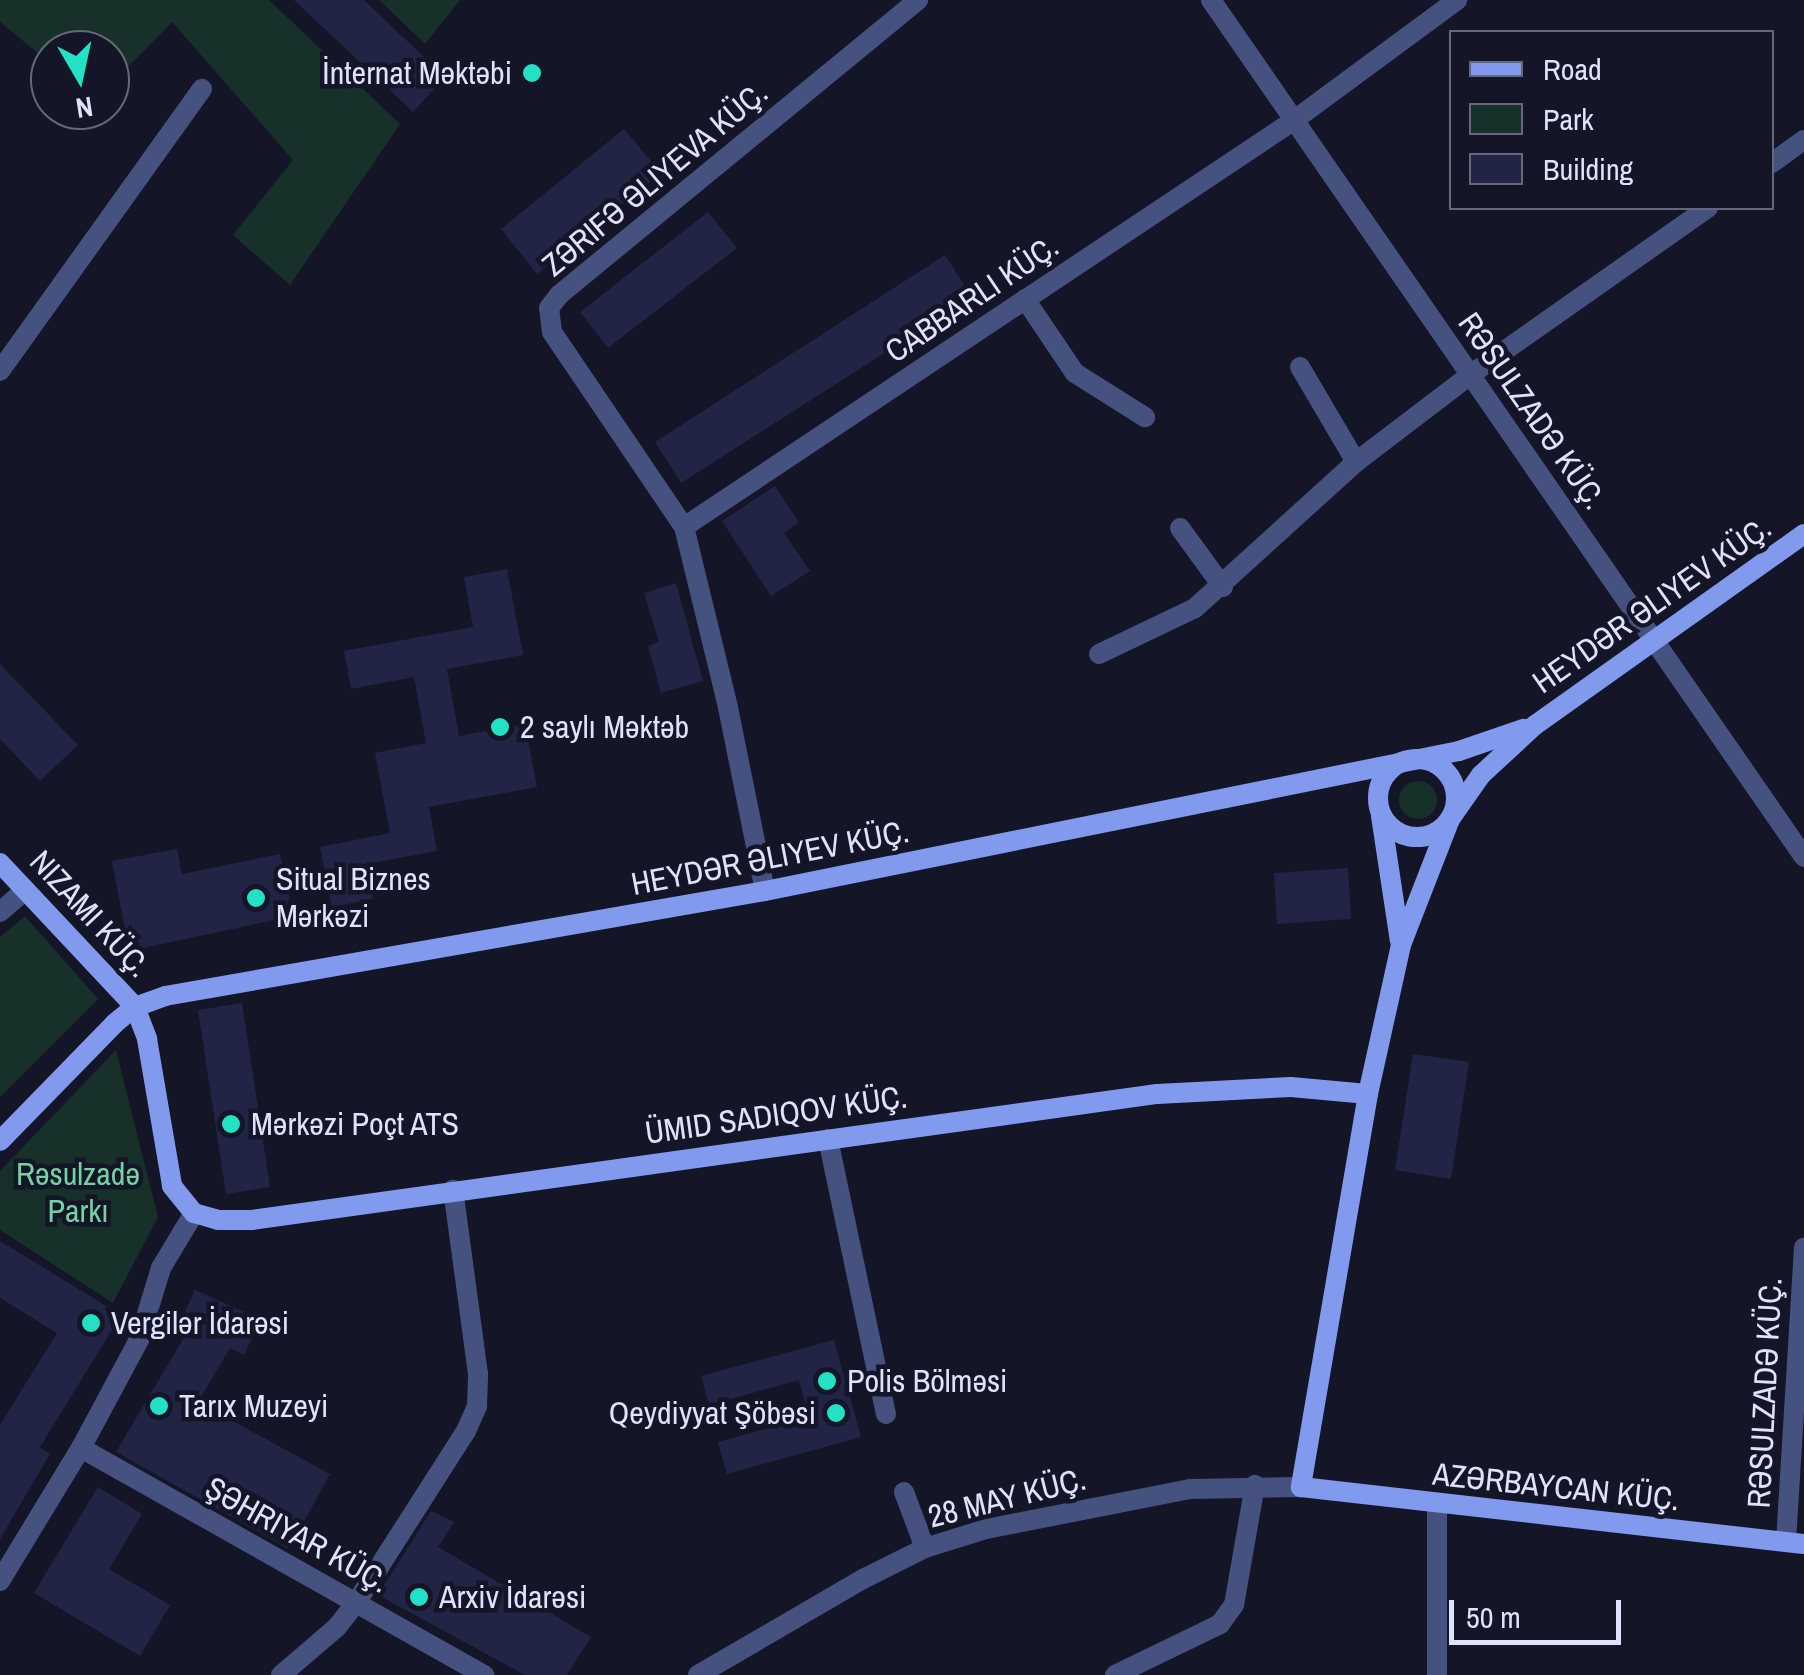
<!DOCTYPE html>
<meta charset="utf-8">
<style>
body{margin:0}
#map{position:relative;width:1804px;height:1675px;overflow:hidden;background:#141527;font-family:"Archivo Narrow",sans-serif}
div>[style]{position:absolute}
.green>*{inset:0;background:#173029}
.round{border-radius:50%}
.building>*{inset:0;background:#222446}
.street>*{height:20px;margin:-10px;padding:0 10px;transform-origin:10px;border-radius:10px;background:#455280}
.secondary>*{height:20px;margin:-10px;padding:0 10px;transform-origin:10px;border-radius:10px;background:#829aee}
.secondary>.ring{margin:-10px;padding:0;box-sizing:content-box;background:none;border:20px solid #829aee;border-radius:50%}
.dots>*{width:28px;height:28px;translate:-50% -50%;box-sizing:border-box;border:5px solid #141527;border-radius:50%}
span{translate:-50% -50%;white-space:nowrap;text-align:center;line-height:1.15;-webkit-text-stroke:9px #141527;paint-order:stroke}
.poi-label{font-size:32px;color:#dee2fb}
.right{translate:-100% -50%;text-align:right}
.left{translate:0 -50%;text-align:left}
.street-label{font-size:32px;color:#dee2fb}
.park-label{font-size:32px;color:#73d2a2}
.legend{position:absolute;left:1449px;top:30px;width:325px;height:180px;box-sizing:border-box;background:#141527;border:2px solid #65677c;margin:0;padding:12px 18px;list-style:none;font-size:30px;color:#dee2fb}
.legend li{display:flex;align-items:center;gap:20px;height:50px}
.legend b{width:50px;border:2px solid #65677c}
.north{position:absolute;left:30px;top:30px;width:100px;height:100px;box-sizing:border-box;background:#141527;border:2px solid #65677c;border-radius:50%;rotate:171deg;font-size:28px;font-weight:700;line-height:40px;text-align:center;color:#dee2fb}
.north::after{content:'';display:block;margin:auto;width:35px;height:45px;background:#23e1c4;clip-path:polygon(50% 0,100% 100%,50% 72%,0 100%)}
.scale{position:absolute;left:1449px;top:1600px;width:172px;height:45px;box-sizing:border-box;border:5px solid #dee2fb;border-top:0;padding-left:12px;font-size:30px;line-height:35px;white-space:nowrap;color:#dee2fb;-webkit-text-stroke:8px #141527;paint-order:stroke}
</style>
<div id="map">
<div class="green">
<div style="clip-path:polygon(0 0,269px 0,400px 124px,290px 285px,233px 235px,293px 160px,172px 22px,110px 85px,110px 50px,50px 50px,50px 63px,0 22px)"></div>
<div style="clip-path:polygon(379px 0,460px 0,425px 44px)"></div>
<div class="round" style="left:1399px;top:781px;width:38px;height:38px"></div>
<div style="clip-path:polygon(25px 916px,98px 999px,0 1097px,0 937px)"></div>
<div style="clip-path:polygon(116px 1050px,158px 1217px,113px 1303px,0 1230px,0 1171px)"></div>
</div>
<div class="building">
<div style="clip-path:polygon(294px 0,364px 0,445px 77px,413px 112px)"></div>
<div style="clip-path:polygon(624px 129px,661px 173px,537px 274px,501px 229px)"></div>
<div style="clip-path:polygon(708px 212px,737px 248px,608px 348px,580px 312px)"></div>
<div style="clip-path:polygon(945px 255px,972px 297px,681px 483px,655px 442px)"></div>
<div style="clip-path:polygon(775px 486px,799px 522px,784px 533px,810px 571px,771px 596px,722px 521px)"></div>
<div style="clip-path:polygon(507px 569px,523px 655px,447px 669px,459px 736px,525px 724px,537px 787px,429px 807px,437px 851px,366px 864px,373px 899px,332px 907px,320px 847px,390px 833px,375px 753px,426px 743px,414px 677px,351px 689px,344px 651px,473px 627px,464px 577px)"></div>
<div style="clip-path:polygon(676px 583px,703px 681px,661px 693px,648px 646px,659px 642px,644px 593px)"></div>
<div style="clip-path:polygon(0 664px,78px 745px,40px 781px,0 739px)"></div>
<div style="clip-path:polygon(177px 849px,182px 874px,280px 854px,293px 916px,129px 951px,112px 861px)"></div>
<div style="clip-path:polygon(1348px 868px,1351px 919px,1277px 924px,1274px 873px)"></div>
<div style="clip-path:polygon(242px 1003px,270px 1187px,226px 1194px,198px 1010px)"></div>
<div style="clip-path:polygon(1413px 1054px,1469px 1062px,1451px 1179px,1395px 1170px)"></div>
<div style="clip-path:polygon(0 1241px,121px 1315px,40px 1447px,50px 1454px,0 1539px,0 1425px,57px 1333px,0 1298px)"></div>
<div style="clip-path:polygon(195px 1290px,260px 1319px,244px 1355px,230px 1348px,198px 1402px,330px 1474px,289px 1549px,116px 1452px,189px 1329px,179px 1325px)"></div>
<div style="clip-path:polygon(834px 1340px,861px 1437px,727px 1474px,718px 1442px,809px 1417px,799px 1380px,709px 1405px,701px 1376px)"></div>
<div style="clip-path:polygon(98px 1487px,142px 1514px,109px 1569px,170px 1605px,140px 1656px,34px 1593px)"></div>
<div style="clip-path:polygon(431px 1511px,454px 1522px,438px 1547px,591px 1637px,567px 1675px,525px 1675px,378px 1595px)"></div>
</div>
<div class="street">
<div style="left:1211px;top:0;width:1042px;rotate:55.32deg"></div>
<div style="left:1772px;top:163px;width:39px;rotate:-36deg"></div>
<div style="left:1025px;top:299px;width:89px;rotate:56deg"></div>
<div style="left:1075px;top:373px;width:83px;rotate:32.2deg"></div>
<div style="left:1300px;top:367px;width:110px;rotate:59.5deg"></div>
<div style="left:0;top:371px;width:347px;rotate:-54.4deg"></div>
<div style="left:684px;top:527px;width:732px;rotate:-33.69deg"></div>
<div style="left:1293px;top:121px;width:204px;rotate:-36.4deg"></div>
<div style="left:1180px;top:528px;width:73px;rotate:53.9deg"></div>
<div style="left:1099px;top:654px;width:106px;rotate:-25.6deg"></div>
<div style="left:1195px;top:608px;width:217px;rotate:-42.2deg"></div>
<div style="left:1356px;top:462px;width:143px;rotate:-37.3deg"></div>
<div style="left:1470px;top:375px;width:291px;rotate:-35.1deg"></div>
<div style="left:765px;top:891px;width:188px;rotate:-101.4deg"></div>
<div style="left:728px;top:707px;width:185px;rotate:-103.7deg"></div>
<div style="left:684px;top:527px;width:235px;rotate:-124.1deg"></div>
<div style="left:552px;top:332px;width:24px;rotate:-97deg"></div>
<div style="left:549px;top:308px;width:16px;rotate:-52deg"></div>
<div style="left:559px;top:295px;width:465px;rotate:-39.4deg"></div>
<div style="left:0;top:912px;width:33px;rotate:-41deg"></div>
<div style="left:828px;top:1139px;width:281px;rotate:78.1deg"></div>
<div style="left:81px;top:1448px;width:463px;rotate:29.4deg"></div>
<div style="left:904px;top:1492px;width:60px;rotate:69.4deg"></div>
<div style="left:1786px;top:1542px;width:295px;rotate:-86.5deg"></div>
<div style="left:0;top:1581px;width:156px;rotate:-58.7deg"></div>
<div style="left:81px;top:1448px;width:123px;rotate:-61.8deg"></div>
<div style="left:139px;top:1340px;width:75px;rotate:-73deg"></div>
<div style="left:161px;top:1268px;width:64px;rotate:-59deg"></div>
<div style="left:281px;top:1675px;width:74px;rotate:-40.6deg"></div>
<div style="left:337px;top:1627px;width:31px;rotate:-52deg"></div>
<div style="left:356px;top:1603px;width:204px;rotate:-57.4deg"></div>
<div style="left:466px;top:1431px;width:27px;rotate:-66deg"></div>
<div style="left:477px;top:1406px;width:32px;rotate:-88deg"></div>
<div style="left:478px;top:1374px;width:186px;rotate:-97.7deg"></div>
<div style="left:698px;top:1675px;width:191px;rotate:-30.2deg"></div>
<div style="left:863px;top:1579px;width:69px;rotate:-26.6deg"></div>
<div style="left:925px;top:1548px;width:64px;rotate:-17.3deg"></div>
<div style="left:986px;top:1529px;width:208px;rotate:-11.1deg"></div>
<div style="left:1190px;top:1489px;width:111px;rotate:-1deg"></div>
<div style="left:1115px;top:1675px;width:117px;rotate:-25.9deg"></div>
<div style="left:1220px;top:1624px;width:24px;rotate:-54deg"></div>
<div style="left:1234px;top:1605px;width:122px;rotate:-80.1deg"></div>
<div style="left:1437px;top:1675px;width:171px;rotate:-90deg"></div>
</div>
<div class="secondary">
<div style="left:1804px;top:534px;width:330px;rotate:144.6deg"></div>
<div style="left:1535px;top:725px;width:74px;rotate:137.2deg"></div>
<div style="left:1481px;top:775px;width:54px;rotate:125.2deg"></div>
<div style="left:1450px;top:819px;width:135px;rotate:111.3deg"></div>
<div style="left:1401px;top:945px;width:153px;rotate:102.5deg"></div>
<div style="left:1368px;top:1094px;width:399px;rotate:99.7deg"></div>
<div style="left:1301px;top:1487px;width:506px;rotate:6.47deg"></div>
<div class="ring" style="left:1378px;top:759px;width:58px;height:58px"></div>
<div style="left:1381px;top:816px;width:126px;rotate:81.4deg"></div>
<div style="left:0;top:863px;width:197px;rotate:46.8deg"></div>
<div style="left:135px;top:1007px;width:34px;rotate:69deg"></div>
<div style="left:147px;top:1039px;width:149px;rotate:80.3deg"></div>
<div style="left:172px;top:1186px;width:35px;rotate:51deg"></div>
<div style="left:194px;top:1213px;width:25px;rotate:16deg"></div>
<div style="left:218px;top:1220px;width:34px"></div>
<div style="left:252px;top:1220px;width:914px;rotate:-7.93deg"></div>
<div style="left:1157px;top:1094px;width:134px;rotate:-3deg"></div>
<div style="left:1291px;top:1087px;width:77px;rotate:5.2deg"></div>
<div style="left:0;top:1141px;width:165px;rotate:-45.7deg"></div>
<div style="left:115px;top:1023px;width:26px;rotate:-39deg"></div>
<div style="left:135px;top:1007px;width:32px;rotate:-20deg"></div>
<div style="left:165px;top:996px;width:609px;rotate:-9.93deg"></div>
<div style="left:765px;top:891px;width:708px;rotate:-11.41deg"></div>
<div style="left:1459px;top:751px;width:68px;rotate:-19deg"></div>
</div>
<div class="dots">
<div style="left:532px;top:73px;background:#23e1c4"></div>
<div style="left:500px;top:727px;background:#23e1c4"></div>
<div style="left:256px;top:898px;background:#23e1c4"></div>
<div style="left:231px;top:1124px;background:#23e1c4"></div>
<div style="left:91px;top:1323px;background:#23e1c4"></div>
<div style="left:827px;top:1381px;background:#23e1c4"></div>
<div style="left:159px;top:1406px;background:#23e1c4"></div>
<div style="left:836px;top:1413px;background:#23e1c4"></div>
<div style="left:419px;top:1597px;background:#23e1c4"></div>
</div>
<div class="poi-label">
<span class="right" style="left:512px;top:73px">İnternat Məktəbi</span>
<span class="left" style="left:520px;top:727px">2 saylı Məktəb</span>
<span class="left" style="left:276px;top:898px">Situal Biznes<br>Mərkəzi</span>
<span class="left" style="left:251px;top:1124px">Mərkəzi Poçt ATS</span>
<span class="left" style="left:111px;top:1323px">Vergilər İdarəsi</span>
<span class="left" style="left:847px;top:1381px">Polis Bölməsi</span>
<span class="left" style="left:179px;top:1406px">Tarıx Muzeyi</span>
<span class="right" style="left:816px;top:1413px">Qeydiyyat Şöbəsi</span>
<span class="left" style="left:439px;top:1597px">Arxiv İdarəsi</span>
</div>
<div class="street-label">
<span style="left:655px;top:179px;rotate:-40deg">ZƏRIFƏ ƏLIYEVA KÜÇ.</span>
<span style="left:972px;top:299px;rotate:-34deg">CABBARLI KÜÇ.</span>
<span style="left:1532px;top:411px;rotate:55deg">RƏSULZADƏ KÜÇ.</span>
<span style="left:1652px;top:605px;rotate:-35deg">HEYDƏR ƏLIYEV KÜÇ.</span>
<span style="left:770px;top:858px;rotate:-11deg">HEYDƏR ƏLIYEV KÜÇ.</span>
<span style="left:90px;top:914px;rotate:47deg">NIZAMI KÜÇ.</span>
<span style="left:776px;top:1115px;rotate:-8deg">ÜMID SADIQOV KÜÇ.</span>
<span style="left:1765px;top:1393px;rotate:-87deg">RƏSULZADƏ KÜÇ.</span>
<span style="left:1556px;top:1487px;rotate:6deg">AZƏRBAYCAN KÜÇ.</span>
<span style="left:1007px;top:1498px;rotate:-14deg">28 MAY KÜÇ.</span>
<span style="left:297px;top:1535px;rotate:29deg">ŞƏHRIYAR KÜÇ.</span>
</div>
<div class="park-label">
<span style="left:78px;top:1193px">Rəsulzadə<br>Parkı</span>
</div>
<ul class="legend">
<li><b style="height:12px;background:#829aee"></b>Road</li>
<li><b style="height:28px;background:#173029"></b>Park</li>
<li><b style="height:28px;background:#222446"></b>Building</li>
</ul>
<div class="north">N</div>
<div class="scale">50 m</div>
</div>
